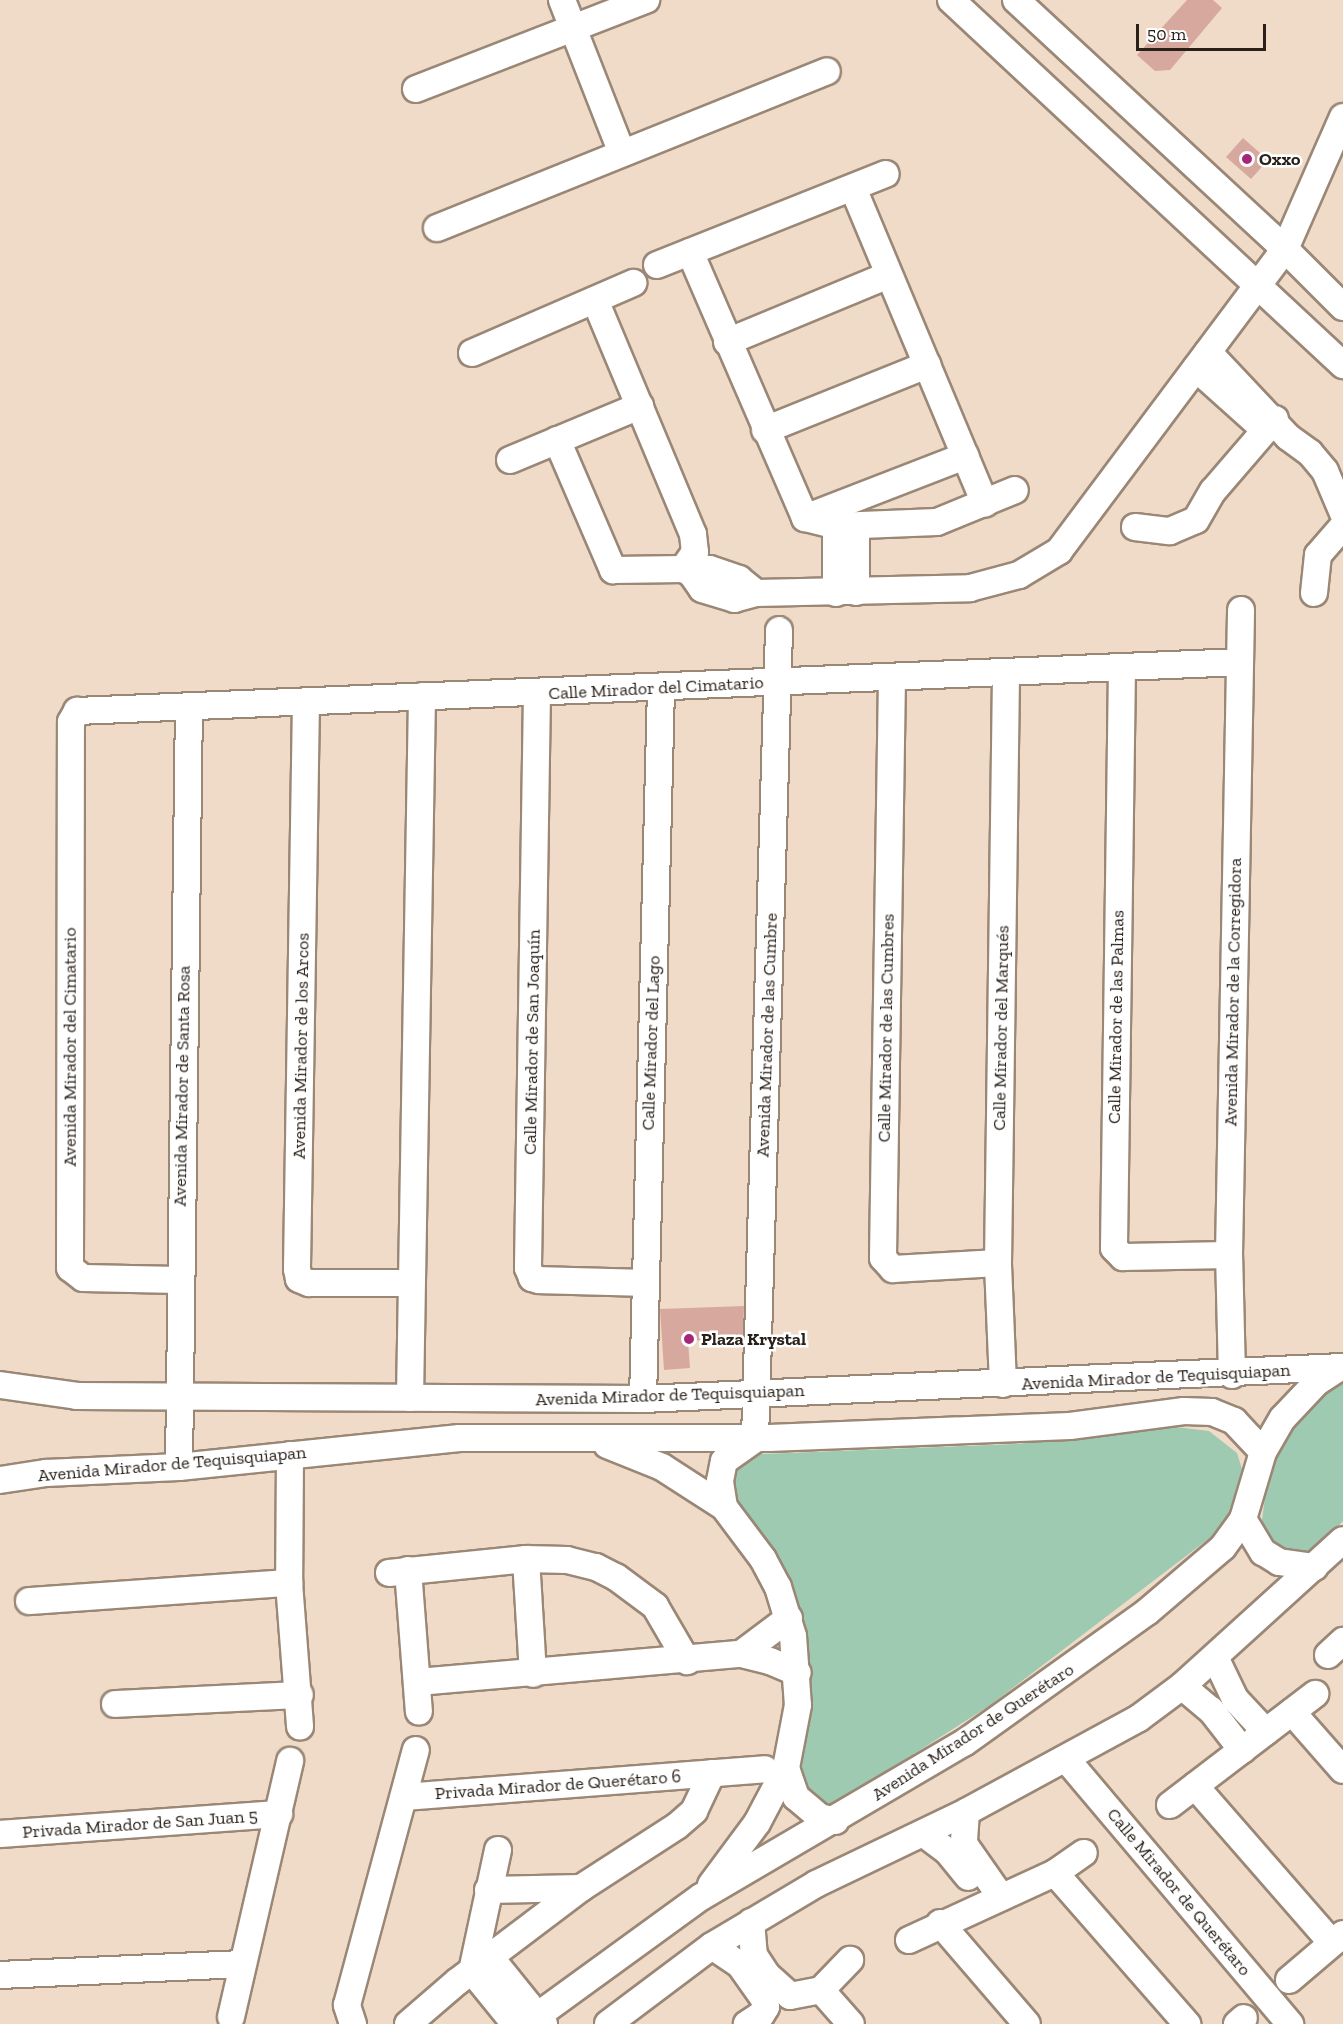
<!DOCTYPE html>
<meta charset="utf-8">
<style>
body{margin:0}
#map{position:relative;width:1343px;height:2024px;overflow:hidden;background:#efdbc8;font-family:"Zilla Slab",serif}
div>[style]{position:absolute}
.green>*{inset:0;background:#9fcab2}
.building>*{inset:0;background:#d7a99e}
.roads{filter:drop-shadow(2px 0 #9a8776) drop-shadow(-2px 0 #9a8776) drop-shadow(0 2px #9a8776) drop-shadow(0 -2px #9a8776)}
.minor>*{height:26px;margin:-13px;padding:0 13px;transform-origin:13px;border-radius:13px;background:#fff}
.dots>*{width:16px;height:16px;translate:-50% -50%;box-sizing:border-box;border:3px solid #fff;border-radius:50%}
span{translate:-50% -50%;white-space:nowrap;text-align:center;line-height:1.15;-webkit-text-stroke:5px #fff;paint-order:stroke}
.poi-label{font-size:18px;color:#282019;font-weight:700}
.left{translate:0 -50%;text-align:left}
.street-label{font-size:18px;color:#282019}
.scale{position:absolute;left:1136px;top:24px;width:130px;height:27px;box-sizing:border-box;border:3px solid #282019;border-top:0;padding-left:8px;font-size:18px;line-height:21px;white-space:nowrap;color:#282019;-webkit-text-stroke:4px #fff;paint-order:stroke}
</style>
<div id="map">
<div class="green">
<div style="clip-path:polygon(1343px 1381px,1343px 1521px,1312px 1553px,1290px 1555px,1268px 1541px,1262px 1520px,1270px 1458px,1293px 1414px,1335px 1382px)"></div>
<div style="clip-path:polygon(1176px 1427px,1209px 1431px,1237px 1453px,1247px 1485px,1232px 1521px,989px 1706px,829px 1808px,796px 1786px,808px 1669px,724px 1495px,735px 1455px,1015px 1444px)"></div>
</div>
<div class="building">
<div style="clip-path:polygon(1187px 0,1213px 0,1222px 8px,1170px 70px,1155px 71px,1137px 55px)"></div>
<div style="clip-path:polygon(1243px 138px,1268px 160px,1251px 179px,1226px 157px)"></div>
<div style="clip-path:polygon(744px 1306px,743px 1338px,688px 1341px,690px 1368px,664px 1370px,660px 1309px)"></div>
</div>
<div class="roads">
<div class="minor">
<div style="left:562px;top:0;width:164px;rotate:68.6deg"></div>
<div style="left:951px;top:0;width:536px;rotate:42.96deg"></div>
<div style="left:1016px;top:0;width:367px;rotate:42.8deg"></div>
<div style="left:1285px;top:249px;width:82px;rotate:45deg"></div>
<div style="left:416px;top:89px;width:247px;rotate:-21.2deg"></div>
<div style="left:853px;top:188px;width:342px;rotate:67.3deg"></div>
<div style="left:437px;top:228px;width:420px;rotate:-21.9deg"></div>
<div style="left:690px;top:252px;width:290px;rotate:66.6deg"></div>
<div style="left:805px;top:518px;width:32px;rotate:14deg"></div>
<div style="left:836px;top:526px;width:101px;rotate:-2.3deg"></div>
<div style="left:937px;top:522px;width:84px;rotate:-22.3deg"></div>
<div style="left:657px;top:265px;width:246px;rotate:-21.7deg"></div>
<div style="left:595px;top:300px;width:254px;rotate:67.3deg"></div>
<div style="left:693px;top:534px;width:18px;rotate:84deg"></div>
<div style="left:695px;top:552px;width:21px;rotate:125deg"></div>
<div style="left:727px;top:342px;width:175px;rotate:-22.5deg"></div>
<div style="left:1208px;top:352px;width:117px;rotate:46.7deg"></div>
<div style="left:1288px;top:437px;width:27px;rotate:36deg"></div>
<div style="left:1310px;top:453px;width:23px;rotate:50deg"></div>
<div style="left:1325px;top:471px;width:46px;rotate:66.8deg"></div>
<div style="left:472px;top:353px;width:176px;rotate:-23.5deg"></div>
<div style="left:1196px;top:368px;width:81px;rotate:42deg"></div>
<div style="left:765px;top:430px;width:175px;rotate:-21.9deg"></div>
<div style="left:557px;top:440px;width:142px;rotate:66.7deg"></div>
<div style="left:613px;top:570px;width:70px;rotate:-0.8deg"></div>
<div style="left:683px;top:569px;width:9px;rotate:27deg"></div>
<div style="left:691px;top:573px;width:19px;rotate:55deg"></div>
<div style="left:702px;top:589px;width:34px;rotate:17deg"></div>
<div style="left:734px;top:599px;width:23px;rotate:-15deg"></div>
<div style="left:756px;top:593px;width:214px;rotate:-1.3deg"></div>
<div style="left:970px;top:588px;width:51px;rotate:-14.9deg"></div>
<div style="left:1019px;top:575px;width:47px;rotate:-31deg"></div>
<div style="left:1059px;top:551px;width:377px;rotate:-53.2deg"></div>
<div style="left:1285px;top:249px;width:144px;rotate:-66.3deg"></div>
<div style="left:510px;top:460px;width:141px;rotate:-22.6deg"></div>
<div style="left:805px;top:518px;width:172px;rotate:-21.2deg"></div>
<div style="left:856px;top:526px;width:66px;rotate:90deg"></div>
<div style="left:1135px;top:527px;width:35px;rotate:7deg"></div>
<div style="left:1170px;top:531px;width:28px;rotate:-23deg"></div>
<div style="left:1196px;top:520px;width:34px;rotate:-60deg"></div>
<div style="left:1213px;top:491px;width:95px;rotate:-49.3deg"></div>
<div style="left:691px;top:573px;width:19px;rotate:-12deg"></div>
<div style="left:710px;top:569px;width:31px;rotate:19deg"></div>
<div style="left:739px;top:579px;width:22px;rotate:39deg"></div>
<div style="left:836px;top:593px;width:67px;rotate:-90deg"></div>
<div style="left:1314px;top:593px;width:38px;rotate:-84deg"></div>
<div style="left:1318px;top:555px;width:38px;rotate:-49deg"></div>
<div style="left:1122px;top:667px;width:581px;rotate:90.79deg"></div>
<div style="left:1114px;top:1248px;width:13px;rotate:45deg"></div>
<div style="left:1123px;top:1257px;width:106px;rotate:-1.1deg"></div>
<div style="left:892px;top:677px;width:581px;rotate:90.89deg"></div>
<div style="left:883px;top:1258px;width:15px;rotate:48deg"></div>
<div style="left:893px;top:1269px;width:105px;rotate:-3.3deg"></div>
<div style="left:537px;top:693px;width:575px;rotate:90.9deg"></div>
<div style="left:528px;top:1268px;width:11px;rotate:68deg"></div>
<div style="left:532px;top:1278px;width:7px;rotate:16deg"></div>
<div style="left:539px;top:1280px;width:105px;rotate:1.6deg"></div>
<div style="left:306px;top:701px;width:568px;rotate:90.91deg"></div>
<div style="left:297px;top:1269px;width:10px;rotate:79deg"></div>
<div style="left:299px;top:1279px;width:11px;rotate:22deg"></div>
<div style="left:309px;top:1283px;width:101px"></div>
<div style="left:179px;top:1280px;width:96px;rotate:-178.8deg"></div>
<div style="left:83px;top:1278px;width:16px;rotate:-142deg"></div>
<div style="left:70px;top:1268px;width:546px;rotate:-89.9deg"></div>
<div style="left:71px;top:722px;width:13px;rotate:-61deg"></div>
<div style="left:77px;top:711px;width:1163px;rotate:-2.41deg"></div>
<div style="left:1232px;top:1375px;width:120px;rotate:-91.4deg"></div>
<div style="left:1229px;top:1255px;width:645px;rotate:-88.93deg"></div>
<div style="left:1003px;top:1384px;width:121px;rotate:-92.4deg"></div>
<div style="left:998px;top:1263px;width:591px;rotate:-89.22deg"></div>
<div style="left:0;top:1385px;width:78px;rotate:8.1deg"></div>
<div style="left:77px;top:1396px;width:566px;rotate:0.3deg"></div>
<div style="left:643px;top:1399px;width:701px;rotate:-2.62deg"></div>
<div style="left:410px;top:1398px;width:702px;rotate:-89.02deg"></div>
<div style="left:643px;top:1399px;width:711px;rotate:-88.55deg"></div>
<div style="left:607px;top:1445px;width:59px;rotate:21.8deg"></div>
<div style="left:662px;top:1467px;width:74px;rotate:32.8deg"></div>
<div style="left:724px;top:1507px;width:65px;rotate:53.1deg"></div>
<div style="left:763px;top:1559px;width:32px;rotate:62deg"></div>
<div style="left:778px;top:1587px;width:51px;rotate:73deg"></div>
<div style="left:793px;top:1636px;width:69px;rotate:85.9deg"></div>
<div style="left:798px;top:1705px;width:64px;rotate:100.8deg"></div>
<div style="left:786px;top:1768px;width:62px;rotate:117.8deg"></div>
<div style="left:757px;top:1823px;width:77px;rotate:126.6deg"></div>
<div style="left:290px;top:1455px;width:128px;rotate:90.4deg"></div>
<div style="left:289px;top:1583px;width:144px;rotate:85.6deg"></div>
<div style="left:179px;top:1467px;width:761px;rotate:-89.25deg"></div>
<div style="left:0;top:1480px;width:47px;rotate:-8.7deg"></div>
<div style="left:46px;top:1473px;width:133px;rotate:-2.6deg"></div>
<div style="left:179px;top:1467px;width:282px;rotate:-5.9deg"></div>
<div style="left:460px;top:1438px;width:309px"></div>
<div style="left:769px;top:1438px;width:301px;rotate:-2.3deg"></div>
<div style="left:1070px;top:1426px;width:115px;rotate:-7.5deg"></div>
<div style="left:1184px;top:1411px;width:28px;rotate:2deg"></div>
<div style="left:1212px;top:1412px;width:24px;rotate:22deg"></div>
<div style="left:1234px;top:1421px;width:42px;rotate:46.9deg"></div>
<div style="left:724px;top:1507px;width:26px;rotate:-99deg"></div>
<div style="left:720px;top:1481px;width:20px;rotate:-79deg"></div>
<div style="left:724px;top:1461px;width:38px;rotate:-35deg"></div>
<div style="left:755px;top:1439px;width:809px;rotate:-88.3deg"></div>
<div style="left:1243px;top:1519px;width:39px;rotate:59deg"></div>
<div style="left:1263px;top:1552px;width:19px;rotate:32deg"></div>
<div style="left:1279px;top:1562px;width:36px;rotate:8deg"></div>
<div style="left:526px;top:1559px;width:115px;rotate:86.5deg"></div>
<div style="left:408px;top:1570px;width:142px;rotate:85.6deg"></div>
<div style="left:389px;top:1573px;width:138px;rotate:-5.8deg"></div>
<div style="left:526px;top:1559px;width:41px;rotate:1.4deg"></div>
<div style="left:567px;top:1560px;width:30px;rotate:14deg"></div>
<div style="left:596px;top:1567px;width:22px;rotate:27deg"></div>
<div style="left:616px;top:1577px;width:49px;rotate:36.6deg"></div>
<div style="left:655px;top:1606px;width:64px;rotate:59.8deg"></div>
<div style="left:29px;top:1601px;width:261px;rotate:-4deg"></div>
<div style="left:741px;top:1654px;width:60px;rotate:-36.9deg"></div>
<div style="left:1328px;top:1655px;width:21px;rotate:-43deg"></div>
<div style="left:1215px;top:1657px;width:47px;rotate:64.5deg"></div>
<div style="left:1235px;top:1699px;width:45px;rotate:46.8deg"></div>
<div style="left:418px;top:1682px;width:324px;rotate:-5deg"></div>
<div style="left:741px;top:1654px;width:30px;rotate:14deg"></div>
<div style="left:770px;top:1661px;width:30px;rotate:23deg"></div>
<div style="left:1182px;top:1686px;width:38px;rotate:40deg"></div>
<div style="left:1211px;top:1710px;width:51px;rotate:52.2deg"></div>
<div style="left:115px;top:1704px;width:185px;rotate:-2.8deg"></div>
<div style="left:1292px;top:1712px;width:77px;rotate:48.7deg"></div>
<div style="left:1067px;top:1760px;width:346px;rotate:49.8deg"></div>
<div style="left:786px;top:1768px;width:31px;rotate:71deg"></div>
<div style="left:796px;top:1797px;width:31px;rotate:40deg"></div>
<div style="left:820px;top:1817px;width:16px;rotate:14deg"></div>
<div style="left:1195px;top:1786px;width:208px;rotate:48.9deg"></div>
<div style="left:404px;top:1797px;width:362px;rotate:-4.4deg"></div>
<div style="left:1170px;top:1805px;width:183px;rotate:-37.4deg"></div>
<div style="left:966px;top:1812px;width:32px;rotate:94deg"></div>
<div style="left:964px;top:1844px;width:65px;rotate:55.1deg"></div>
<div style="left:923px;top:1833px;width:31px;rotate:37deg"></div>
<div style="left:948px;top:1852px;width:32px;rotate:51deg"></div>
<div style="left:0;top:1834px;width:280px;rotate:-4.1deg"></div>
<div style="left:498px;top:1850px;width:124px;rotate:102.1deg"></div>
<div style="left:472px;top:1971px;width:68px;rotate:50.9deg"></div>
<div style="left:1055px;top:1873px;width:201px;rotate:48.8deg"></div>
<div style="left:488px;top:1890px;width:93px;rotate:-1.2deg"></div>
<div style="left:751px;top:1922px;width:33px;rotate:85deg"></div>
<div style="left:754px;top:1955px;width:24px;rotate:57deg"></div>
<div style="left:767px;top:1975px;width:31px;rotate:42deg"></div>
<div style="left:790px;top:1996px;width:32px;rotate:-11deg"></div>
<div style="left:821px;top:1990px;width:42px;rotate:-46deg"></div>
<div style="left:940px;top:1923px;width:133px;rotate:49.3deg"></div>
<div style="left:909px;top:1940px;width:161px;rotate:-24.7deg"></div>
<div style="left:1055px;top:1873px;width:35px;rotate:-35deg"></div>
<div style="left:712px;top:1946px;width:34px;rotate:34deg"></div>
<div style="left:740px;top:1965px;width:42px;rotate:54.8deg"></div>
<div style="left:764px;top:1999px;width:8px;rotate:76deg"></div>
<div style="left:766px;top:2007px;width:9px;rotate:122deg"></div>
<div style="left:761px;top:2015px;width:17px;rotate:147deg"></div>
<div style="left:490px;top:1957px;width:86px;rotate:51.1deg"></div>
<div style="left:0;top:1975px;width:242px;rotate:-2.6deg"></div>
<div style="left:1289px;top:1980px;width:71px;rotate:-40.4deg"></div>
<div style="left:821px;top:1990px;width:45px;rotate:48.6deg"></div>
<div style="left:231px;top:2017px;width:263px;rotate:-77deg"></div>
<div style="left:353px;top:2024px;width:20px;rotate:-108deg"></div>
<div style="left:347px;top:2005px;width:264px;rotate:-74.9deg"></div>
<div style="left:408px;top:2024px;width:66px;rotate:-40.7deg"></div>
<div style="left:458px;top:1981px;width:154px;rotate:-37.1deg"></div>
<div style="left:581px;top:1888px;width:114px;rotate:-32.9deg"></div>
<div style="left:677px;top:1826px;width:23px;rotate:-41deg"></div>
<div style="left:694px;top:1811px;width:42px;rotate:-64.7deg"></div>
<div style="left:526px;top:2024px;width:216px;rotate:-36deg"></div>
<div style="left:701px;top:1897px;width:305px;rotate:-30.4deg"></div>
<div style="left:964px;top:1743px;width:225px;rotate:-35.6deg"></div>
<div style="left:1147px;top:1612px;width:100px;rotate:-40.5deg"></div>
<div style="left:1223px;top:1547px;width:34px;rotate:-54deg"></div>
<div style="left:1243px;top:1519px;width:70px;rotate:-73.4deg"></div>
<div style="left:1263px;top:1452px;width:39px;rotate:-60deg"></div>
<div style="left:1283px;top:1418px;width:50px;rotate:-46.6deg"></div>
<div style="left:1317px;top:1382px;width:27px;rotate:-33deg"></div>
<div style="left:608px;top:2024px;width:130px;rotate:-36.9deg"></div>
<div style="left:712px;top:1946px;width:121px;rotate:-30.8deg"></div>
<div style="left:816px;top:1884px;width:166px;rotate:-25.6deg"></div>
<div style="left:966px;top:1812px;width:197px;rotate:-28.5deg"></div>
<div style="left:1139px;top:1718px;width:54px;rotate:-36.7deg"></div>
<div style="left:1182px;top:1686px;width:217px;rotate:-42.2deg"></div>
<div style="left:1237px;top:2024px;width:9px;rotate:-41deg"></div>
</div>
</div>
<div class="dots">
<div style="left:1247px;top:159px;background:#a62777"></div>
<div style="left:689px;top:1339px;background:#a62777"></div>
</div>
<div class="poi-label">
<span class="left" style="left:1259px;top:159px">Oxxo</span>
<span class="left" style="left:701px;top:1339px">Plaza Krystal</span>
</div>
<div class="street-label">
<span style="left:656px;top:688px;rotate:-3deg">Calle Mirador del Cimatario</span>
<span style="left:1233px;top:992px;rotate:-89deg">Avenida Mirador de la Corregidora</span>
<span style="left:1116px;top:1017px;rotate:-89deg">Calle Mirador de las Palmas</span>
<span style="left:886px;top:1028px;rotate:-89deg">Calle Mirador de las Cumbres</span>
<span style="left:1001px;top:1028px;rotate:-89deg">Calle Mirador del Marqués</span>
<span style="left:767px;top:1035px;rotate:-88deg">Avenida Mirador de las Cumbre</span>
<span style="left:532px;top:1042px;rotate:-89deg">Calle Mirador de San Joaquín</span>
<span style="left:651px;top:1043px;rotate:-88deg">Calle Mirador del Lago</span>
<span style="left:301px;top:1046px;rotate:-89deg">Avenida Mirador de los Arcos</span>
<span style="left:70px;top:1047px;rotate:-90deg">Avenida Mirador del Cimatario</span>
<span style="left:182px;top:1086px;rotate:-89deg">Avenida Mirador de Santa Rosa</span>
<span style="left:1156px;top:1377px;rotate:-3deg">Avenida Mirador de Tequisquiapan</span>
<span style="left:670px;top:1395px;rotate:-2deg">Avenida Mirador de Tequisquiapan</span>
<span style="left:172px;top:1464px;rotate:-5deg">Avenida Mirador de Tequisquiapan</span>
<span style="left:973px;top:1732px;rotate:-33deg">Avenida Mirador de Querétaro</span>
<span style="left:558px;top:1785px;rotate:-4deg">Privada Mirador de Querétaro 6</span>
<span style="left:140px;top:1824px;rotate:-4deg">Privada Mirador de San Juan 5</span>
<span style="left:1179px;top:1892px;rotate:50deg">Calle Mirador de Querétaro</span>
</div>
<div class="scale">50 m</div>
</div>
